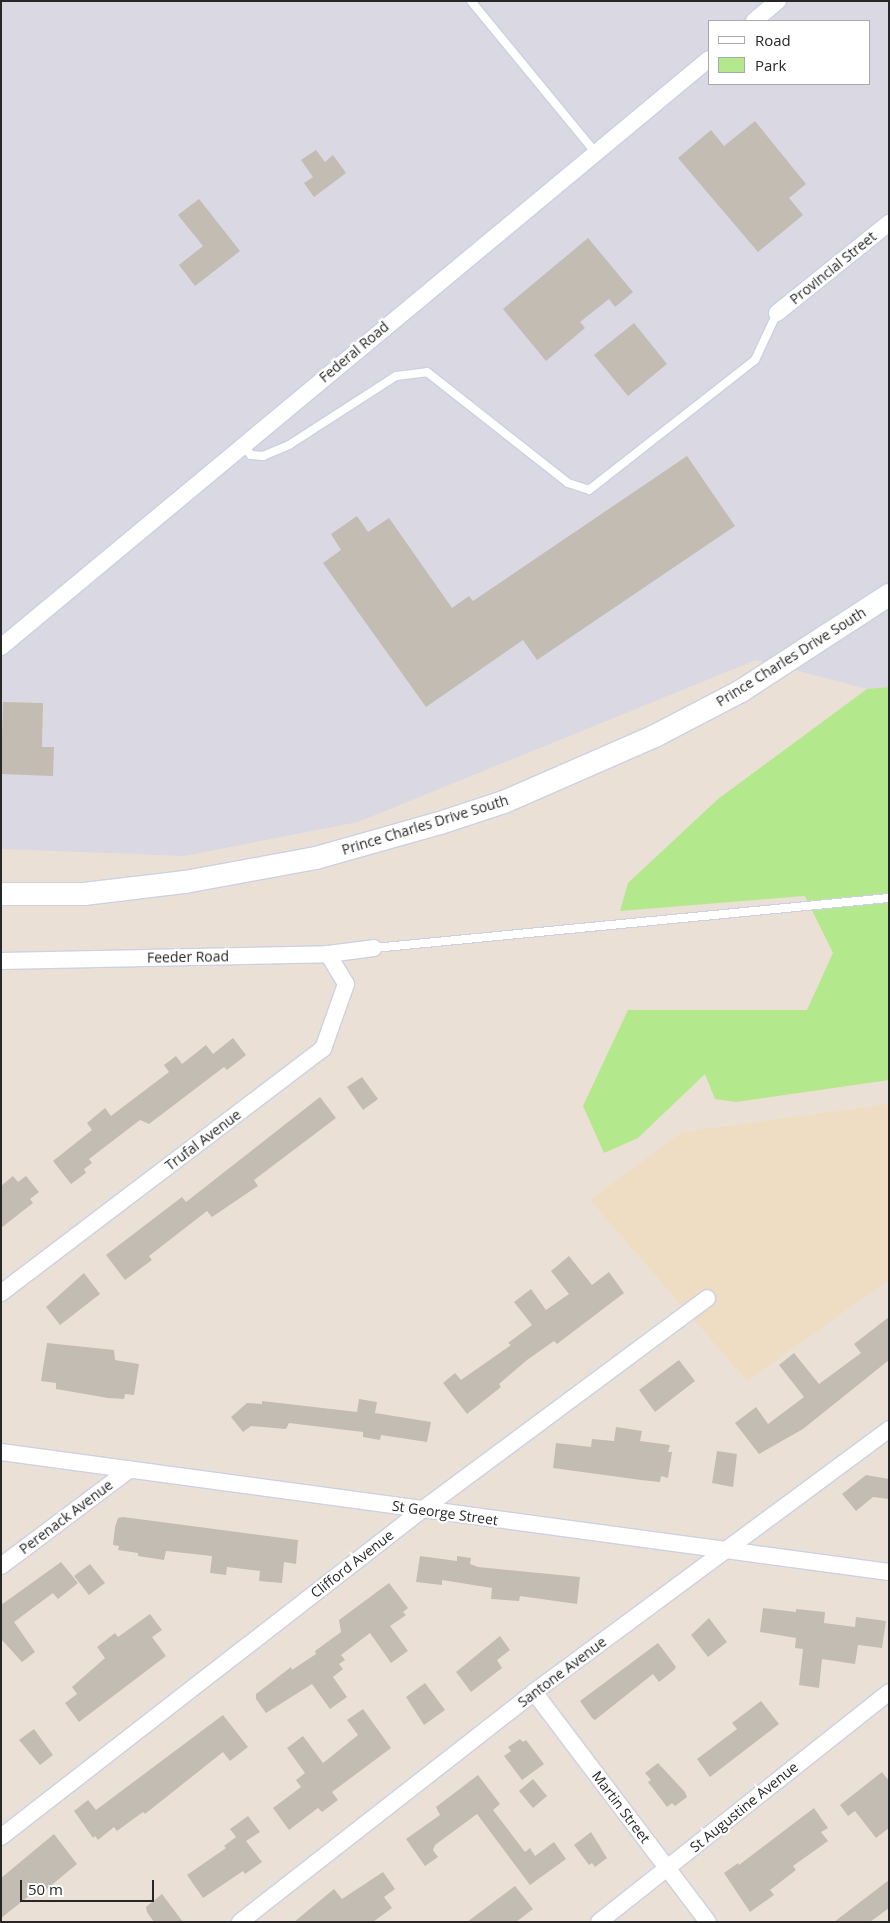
<!DOCTYPE html>
<style>
body{margin:0}
#map{position:relative;width:890px;height:1923px;overflow:hidden;background:#ebe0d6;font-family:"Open Sans",sans-serif}
div>[style]{position:absolute}
.industrial>*{inset:0;background:#dad8e2}
.education>*{inset:0;background:#efddc3}
.green>*{inset:0;background:#b3e88c}
.building>*{inset:0;background:#c2bcb3}
.roads{filter:drop-shadow(1px 0 #cbd1e2) drop-shadow(-1px 0 #cbd1e2) drop-shadow(0 1px #cbd1e2) drop-shadow(0 -1px #cbd1e2)}
.lane>*{height:8px;margin:-4px;padding:0 4px;transform-origin:4px;border-radius:4px;background:#fff}
.street>*{height:16px;margin:-8px;padding:0 8px;transform-origin:8px;border-radius:8px;background:#fff}
.secondary>*{height:22px;margin:-11px;padding:0 11px;transform-origin:11px;border-radius:11px;background:#fff}
span{translate:-50% -50%;white-space:nowrap;text-align:center;line-height:1.15;-webkit-text-stroke:4.5px #fff;paint-order:stroke}
.street-label{font-size:14px;color:#272727}
.frame{position:absolute;inset:0;border:2px solid #272727;pointer-events:none}
.legend{position:absolute;left:708px;top:20px;width:162px;height:65px;box-sizing:border-box;background:#fff;border:1px solid #a9a9a9;margin:0;padding:6px 9px;list-style:none;font-size:15px;color:#272727}
.legend li{display:flex;align-items:center;gap:10px;height:25px}
.legend b{width:25px;border:1px solid #a9a9a9}
.scale{position:absolute;left:20px;top:1880px;width:134px;height:22px;box-sizing:border-box;border:2px solid #272727;border-top:0;padding-left:6px;font-size:15px;line-height:18px;white-space:nowrap;color:#272727;-webkit-text-stroke:4px #fff;paint-order:stroke}
</style>
<div id="map">
<div class="industrial">
<div style="clip-path:polygon(evenodd,1px 1px,889px 1px,889px 687px,867px 689px,756px 660px,358px 822px,184px 856px,1px 849px,1px 1px,709px 21px,869px 21px,869px 84px,709px 84px,709px 21px)"></div>
</div>
<div class="education">
<div style="clip-path:polygon(889px 1104px,889px 1280px,747px 1381px,590px 1200px,682px 1132px)"></div>
</div>
<div class="green">
<div style="clip-path:polygon(889px 687px,889px 1080px,736px 1102px,715px 1099px,705px 1074px,638px 1138px,604px 1153px,583px 1106px,628px 1010px,807px 1010px,833px 953px,805px 896px,620px 911px,628px 883px,718px 799px,867px 689px)"></div>
</div>
<div class="building">
<div style="clip-path:polygon(755px 121px,806px 184px,789px 198px,803px 215px,758px 252px,678px 158px,711px 130px,724px 146px)"></div>
<div style="clip-path:polygon(316px 150px,325px 162px,333px 155px,346px 173px,314px 197px,304px 183px,313px 177px,301px 160px)"></div>
<div style="clip-path:polygon(199px 199px,240px 251px,195px 286px,179px 265px,203px 246px,178px 215px)"></div>
<div style="clip-path:polygon(588px 238px,633px 292px,615px 307px,609px 299px,580px 322px,585px 328px,546px 361px,503px 309px)"></div>
<div style="clip-path:polygon(634px 323px,667px 364px,628px 396px,594px 355px)"></div>
<div style="clip-path:polygon(687px 456px,735px 526px,537px 660px,523px 640px,426px 707px,323px 563px,341px 550px,331px 534px,357px 516px,368px 532px,389px 518px,452px 608px,469px 596px,473px 601px)"></div>
<div style="clip-path:polygon(3px 702px,43px 703px,42px 747px,54px 747px,53px 776px,1px 774px)"></div>
<div style="clip-path:polygon(233px 1038px,246px 1055px,227px 1070px,224px 1067px,149px 1124px,140px 1120px,89px 1159px,92px 1163px,84px 1169px,86px 1173px,71px 1184px,53px 1161px,92px 1130px,87px 1123px,105px 1108px,111px 1116px,169px 1072px,164px 1065px,176px 1056px,182px 1064px,206px 1045px,213px 1054px)"></div>
<div style="clip-path:polygon(362px 1077px,378px 1099px,363px 1110px,347px 1087px)"></div>
<div style="clip-path:polygon(320px 1097px,336px 1118px,254px 1180px,258px 1186px,212px 1217px,207px 1211px,149px 1256px,152px 1260px,125px 1280px,106px 1255px,182px 1197px,186px 1202px)"></div>
<div style="clip-path:polygon(13px 1176px,18px 1182px,26px 1176px,39px 1192px,30px 1199px,33px 1203px,1px 1228px,1px 1186px)"></div>
<div style="clip-path:polygon(569px 1256px,592px 1285px,609px 1272px,624px 1293px,557px 1344px,554px 1341px,527px 1360px,499px 1384px,501px 1387px,467px 1414px,443px 1383px,455px 1373px,461px 1380px,511px 1345px,508px 1343px,532px 1325px,514px 1302px,531px 1289px,546px 1310px,569px 1294px,551px 1271px)"></div>
<div style="clip-path:polygon(84px 1273px,100px 1294px,60px 1325px,46px 1307px)"></div>
<div style="clip-path:polygon(889px 1317px,889px 1360px,803px 1429px,759px 1454px,735px 1423px,756px 1407px,768px 1424px,804px 1397px,779px 1365px,794px 1353px,819px 1384px,861px 1353px,854px 1344px)"></div>
<div style="clip-path:polygon(47px 1343px,114px 1350px,115px 1360px,139px 1364px,134px 1395px,125px 1394px,124px 1399px,108px 1398px,56px 1389px,56px 1383px,41px 1381px)"></div>
<div style="clip-path:polygon(679px 1360px,695px 1381px,655px 1412px,639px 1390px)"></div>
<div style="clip-path:polygon(359px 1399px,377px 1402px,375px 1413px,431px 1422px,427px 1442px,381px 1435px,380px 1440px,363px 1437px,363px 1432px,289px 1423px,286px 1429px,251px 1426px,243px 1432px,231px 1417px,247px 1403px,262px 1404px,262px 1401px,357px 1412px)"></div>
<div style="clip-path:polygon(616px 1427px,642px 1431px,640px 1441px,670px 1445px,668px 1452px,672px 1452px,668px 1478px,661px 1476px,660px 1482px,641px 1480px,553px 1468px,556px 1443px,591px 1447px,592px 1439px,614px 1441px)"></div>
<div style="clip-path:polygon(717px 1451px,737px 1454px,733px 1487px,712px 1483px)"></div>
<div style="clip-path:polygon(866px 1475px,889px 1479px,889px 1499px,873px 1497px,856px 1511px,842px 1494px)"></div>
<div style="clip-path:polygon(123px 1517px,298px 1540px,296px 1564px,284px 1562px,282px 1583px,259px 1581px,260px 1571px,227px 1567px,226px 1575px,210px 1573px,212px 1556px,166px 1551px,164px 1560px,138px 1556px,138px 1553px,118px 1550px,119px 1546px,113px 1545px,115px 1527px,118px 1518px)"></div>
<div style="clip-path:polygon(420px 1556px,457px 1561px,457px 1556px,471px 1558px,470px 1564px,478px 1567px,580px 1577px,577px 1604px,520px 1596px,519px 1601px,491px 1599px,492px 1588px,442px 1580px,442px 1585px,416px 1582px)"></div>
<div style="clip-path:polygon(61px 1562px,78px 1583px,58px 1599px,53px 1593px,14px 1622px,35px 1652px,22px 1662px,1px 1639px,1px 1605px)"></div>
<div style="clip-path:polygon(90px 1564px,105px 1583px,89px 1595px,74px 1576px)"></div>
<div style="clip-path:polygon(389px 1583px,408px 1608px,403px 1612px,406px 1615px,390px 1626px,408px 1651px,391px 1663px,370px 1633px,341px 1655px,345px 1660px,339px 1664px,343px 1669px,333px 1677px,347px 1697px,330px 1709px,312px 1684px,266px 1713px,256px 1699px,256px 1694px,291px 1667px,292px 1670px,316px 1654px,315px 1651px,341px 1632px,339px 1620px)"></div>
<div style="clip-path:polygon(763px 1608px,796px 1612px,796px 1609px,825px 1612px,824px 1623px,855px 1627px,856px 1617px,886px 1621px,882px 1648px,858px 1645px,855px 1664px,822px 1659px,819px 1688px,799px 1685px,803px 1649px,795px 1648px,796px 1638px,760px 1632px)"></div>
<div style="clip-path:polygon(150px 1614px,162px 1630px,152px 1637px,166px 1656px,79px 1722px,65px 1703px,77px 1694px,72px 1687px,105px 1658px,97px 1647px,115px 1633px,118px 1637px)"></div>
<div style="clip-path:polygon(709px 1618px,727px 1642px,708px 1657px,691px 1635px)"></div>
<div style="clip-path:polygon(500px 1636px,510px 1650px,497px 1660px,502px 1668px,471px 1692px,456px 1672px)"></div>
<div style="clip-path:polygon(658px 1643px,676px 1667px,674px 1670px,659px 1682px,653px 1674px,595px 1720px,592px 1718px,580px 1701px)"></div>
<div style="clip-path:polygon(425px 1683px,445px 1710px,424px 1725px,406px 1697px)"></div>
<div style="clip-path:polygon(761px 1701px,779px 1724px,710px 1777px,697px 1759px,737px 1729px,732px 1723px)"></div>
<div style="clip-path:polygon(363px 1709px,391px 1748px,332px 1792px,338px 1800px,322px 1812px,318px 1808px,289px 1830px,273px 1808px,301px 1787px,296px 1780px,305px 1773px,287px 1748px,303px 1736px,323px 1763px,358px 1735px,347px 1720px)"></div>
<div style="clip-path:polygon(223px 1715px,248px 1747px,230px 1761px,223px 1752px,145px 1814px,143px 1812px,117px 1831px,114px 1827px,98px 1840px,95px 1836px,93px 1838px,74px 1811px,88px 1800px,96px 1810px)"></div>
<div style="clip-path:polygon(34px 1729px,53px 1755px,40px 1765px,19px 1740px)"></div>
<div style="clip-path:polygon(520px 1739px,523px 1742px,526px 1740px,544px 1764px,522px 1780px,504px 1756px,511px 1751px,508px 1747px)"></div>
<div style="clip-path:polygon(658px 1763px,685px 1792px,687px 1797px,675px 1806px,672px 1803px,667px 1807px,648px 1782px,651px 1780px,645px 1773px)"></div>
<div style="clip-path:polygon(882px 1772px,889px 1781px,889px 1828px,876px 1838px,855px 1811px,848px 1816px,840px 1805px)"></div>
<div style="clip-path:polygon(478px 1775px,500px 1804px,493px 1810px,525px 1852px,530px 1848px,535px 1856px,554px 1842px,566px 1859px,530px 1885px,477px 1814px,435px 1845px,433px 1850px,438px 1857px,425px 1866px,406px 1839px,440px 1815px,436px 1807px)"></div>
<div style="clip-path:polygon(533px 1779px,547px 1796px,533px 1808px,519px 1791px)"></div>
<div style="clip-path:polygon(814px 1808px,828px 1828px,821px 1832px,828px 1841px,793px 1866px,796px 1870px,770px 1890px,774px 1895px,750px 1912px,724px 1873px,738px 1863px,739px 1865px)"></div>
<div style="clip-path:polygon(248px 1816px,260px 1832px,246px 1841px,262px 1862px,245px 1874px,243px 1871px,203px 1898px,187px 1875px,226px 1848px,224px 1846px,236px 1837px,230px 1829px)"></div>
<div style="clip-path:polygon(591px 1832px,607px 1858px,595px 1867px,592px 1863px,589px 1865px,574px 1845px)"></div>
<div style="clip-path:polygon(54px 1834px,77px 1864px,42px 1893px,38px 1889px,1px 1918px,1px 1878px)"></div>
<div style="clip-path:polygon(383px 1872px,395px 1889px,384px 1897px,392px 1908px,373px 1922px,294px 1922px,334px 1889px,342px 1899px)"></div>
<div style="clip-path:polygon(889px 1880px,889px 1908px,870px 1922px,834px 1922px)"></div>
<div style="clip-path:polygon(515px 1886px,533px 1909px,516px 1922px,467px 1922px)"></div>
<div style="clip-path:polygon(162px 1894px,183px 1922px,154px 1922px,147px 1912px,146px 1907px)"></div>
</div>
<div class="roads">
<div class="lane">
<div style="left:471px;top:1px;width:195px;rotate:50.6deg"></div>
<div style="left:242px;top:444px;width:14px;rotate:51deg"></div>
<div style="left:251px;top:455px;width:12px;rotate:5deg"></div>
<div style="left:263px;top:456px;width:28px;rotate:-23deg"></div>
<div style="left:289px;top:445px;width:127px;rotate:-32.8deg"></div>
<div style="left:396px;top:376px;width:31px;rotate:-7deg"></div>
<div style="left:427px;top:372px;width:179px;rotate:38.2deg"></div>
<div style="left:568px;top:483px;width:22px;rotate:18deg"></div>
<div style="left:589px;top:490px;width:211px;rotate:-38.1deg"></div>
<div style="left:755px;top:360px;width:52px;rotate:-64.9deg"></div>
<div style="left:374px;top:948px;width:517px;rotate:-5.55deg"></div>
</div>
<div class="street">
<div style="left:754px;top:21px;width:31px;rotate:-40deg"></div>
<div style="left:777px;top:313px;width:144px;rotate:-38.8deg"></div>
<div style="left:1px;top:647px;width:920px;rotate:-39.71deg"></div>
<div style="left:1px;top:961px;width:327px;rotate:-1.2deg"></div>
<div style="left:328px;top:954px;width:46px;rotate:-7.4deg"></div>
<div style="left:1px;top:1293px;width:404px;rotate:-37.2deg"></div>
<div style="left:323px;top:1049px;width:69px;rotate:-70.5deg"></div>
<div style="left:346px;top:984px;width:35px;rotate:-121deg"></div>
<div style="left:1px;top:1452px;width:896px;rotate:7.7deg"></div>
<div style="left:1px;top:1566px;width:161px;rotate:-36.9deg"></div>
<div style="left:534px;top:1692px;width:288px;rotate:52.9deg"></div>
<div style="left:1px;top:1837px;width:533px;rotate:-37.84deg"></div>
<div style="left:422px;top:1510px;width:355px;rotate:-36.6deg"></div>
<div style="left:240px;top:1922px;width:373px;rotate:-38deg"></div>
<div style="left:534px;top:1692px;width:442px;rotate:-36.5deg"></div>
<div style="left:599px;top:1922px;width:370px;rotate:-38.4deg"></div>
</div>
<div class="secondary">
<div style="left:1px;top:894px;width:83px"></div>
<div style="left:84px;top:894px;width:102px;rotate:-6.8deg"></div>
<div style="left:185px;top:882px;width:133px;rotate:-10.4deg"></div>
<div style="left:316px;top:858px;width:129px;rotate:-15.8deg"></div>
<div style="left:440px;top:823px;width:67px;rotate:-18.2deg"></div>
<div style="left:504px;top:802px;width:165px;rotate:-23.6deg"></div>
<div style="left:655px;top:736px;width:97px;rotate:-27.6deg"></div>
<div style="left:741px;top:691px;width:176px;rotate:-33deg"></div>
</div>
</div>
<div class="street-label">
<span style="left:833px;top:268px;rotate:-39deg">Provincial Street</span>
<span style="left:354px;top:352px;rotate:-40deg">Federal Road</span>
<span style="left:791px;top:657px;rotate:-32deg">Prince Charles Drive South</span>
<span style="left:425px;top:825px;rotate:-17deg">Prince Charles Drive South</span>
<span style="left:188px;top:957px;rotate:-1deg">Feeder Road</span>
<span style="left:203px;top:1140px;rotate:-37deg">Trufal Avenue</span>
<span style="left:445px;top:1513px;rotate:8deg">St George Street</span>
<span style="left:66px;top:1517px;rotate:-37deg">Perenack Avenue</span>
<span style="left:352px;top:1564px;rotate:-38deg">Clifford Avenue</span>
<span style="left:562px;top:1672px;rotate:-37deg">Santone Avenue</span>
<span style="left:621px;top:1807px;rotate:53deg">Martin Street</span>
<span style="left:744px;top:1807px;rotate:-39deg">St Augustine Avenue</span>
</div>
<div class="frame"></div>
<ul class="legend">
<li><b style="height:6px;background:#fff"></b>Road</li>
<li><b style="height:14px;background:#b3e88c"></b>Park</li>
</ul>
<div class="scale">50 m</div>
</div>
